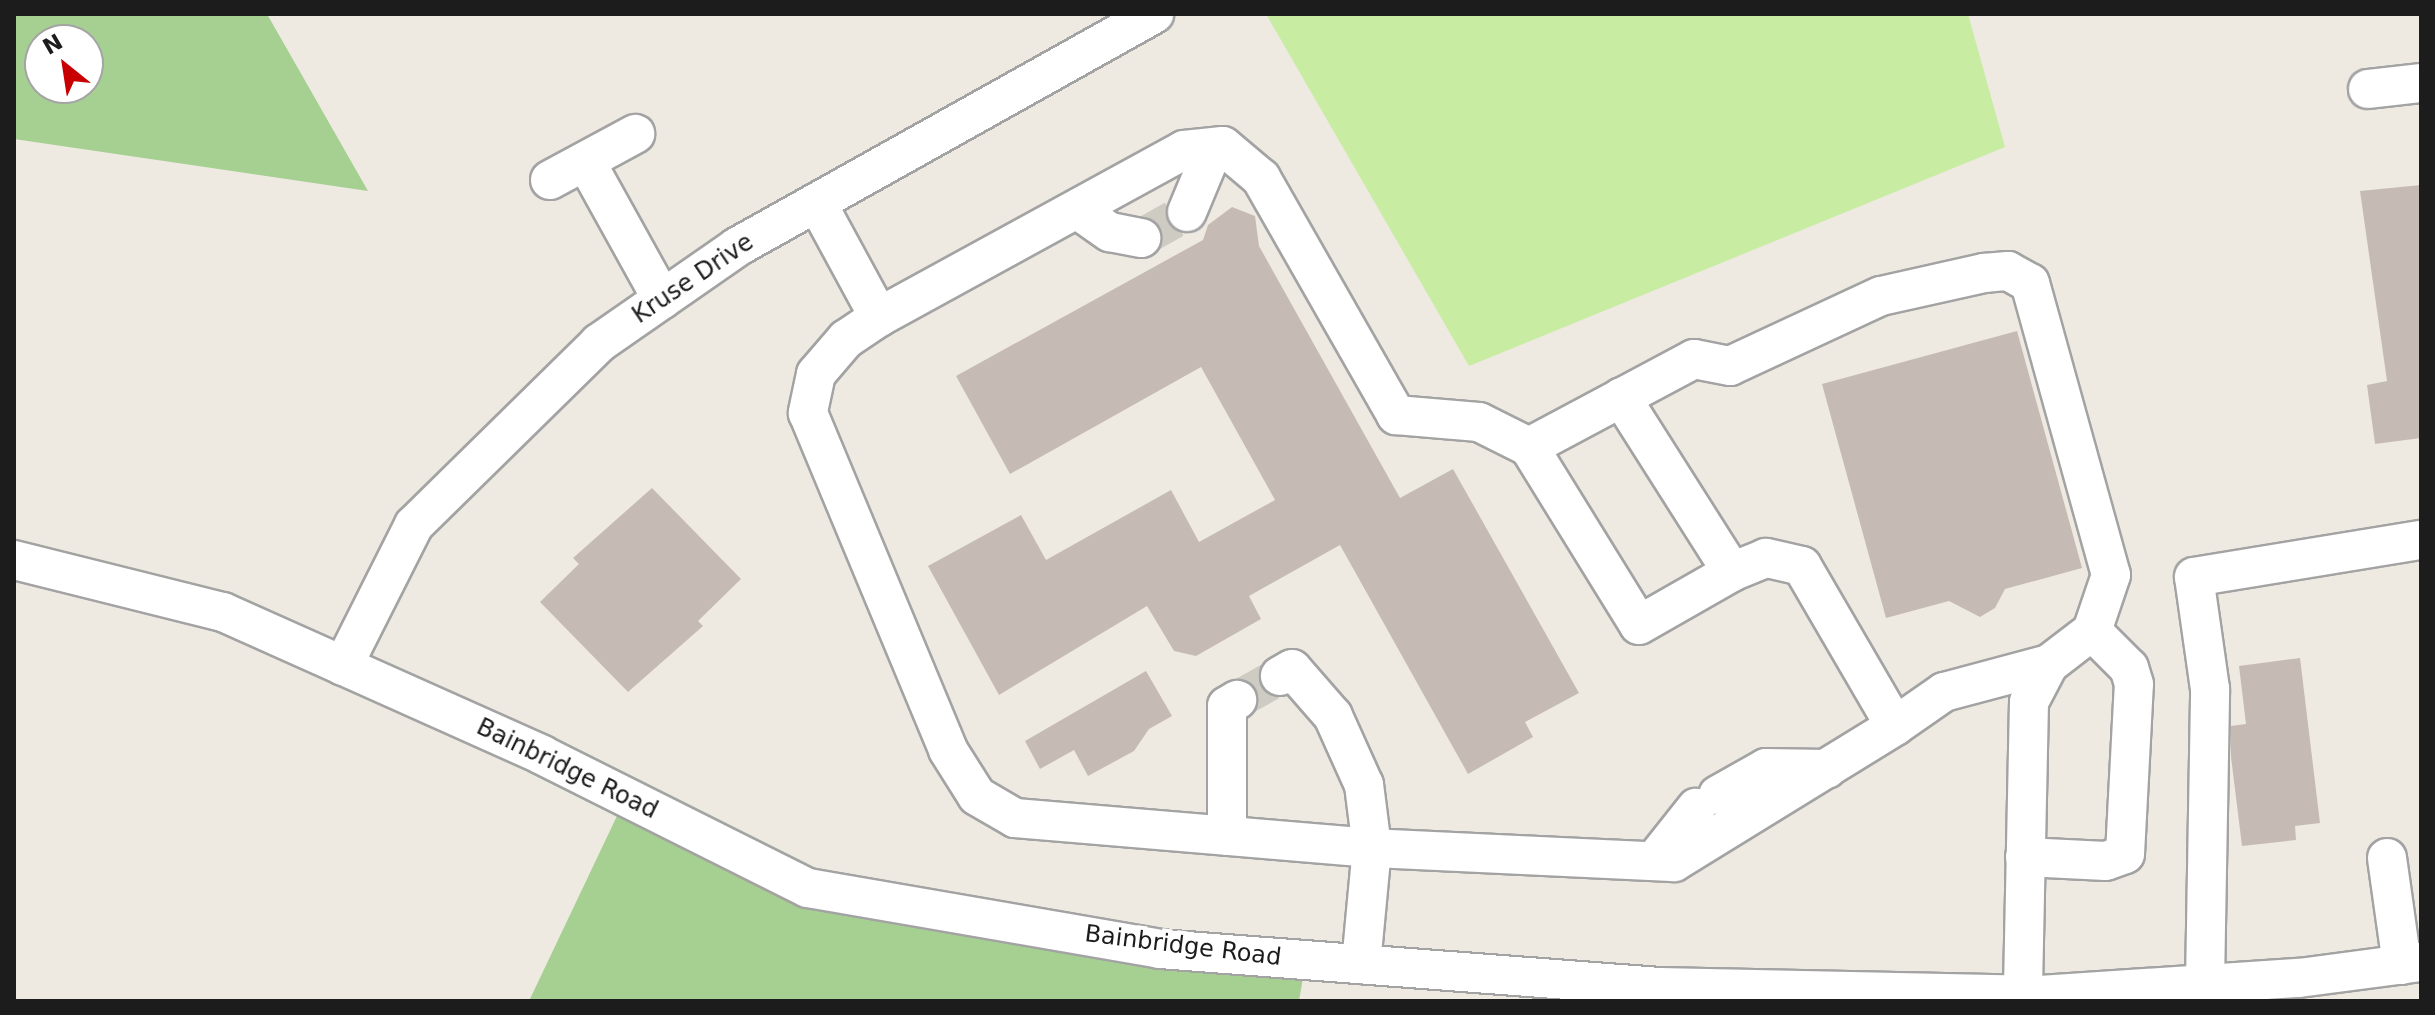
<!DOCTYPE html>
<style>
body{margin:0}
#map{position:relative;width:2435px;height:1015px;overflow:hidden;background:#eeeae1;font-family:"DejaVu Sans",sans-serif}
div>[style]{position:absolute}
.grass>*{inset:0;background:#c7eca2}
.forest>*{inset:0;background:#a5d092}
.building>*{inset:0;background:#c6bbb4}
.minor-tunnel>*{height:38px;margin-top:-19px;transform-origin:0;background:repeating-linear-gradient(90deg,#cecbc3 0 38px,transparent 0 57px)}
.roads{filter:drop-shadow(2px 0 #a3a3a3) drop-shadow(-2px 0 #a3a3a3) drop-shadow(0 2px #a3a3a3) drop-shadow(0 -2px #a3a3a3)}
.minor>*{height:38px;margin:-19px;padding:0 19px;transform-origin:19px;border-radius:19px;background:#fff}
span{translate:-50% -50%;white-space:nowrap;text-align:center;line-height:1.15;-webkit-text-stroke:8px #fff;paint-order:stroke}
.street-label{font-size:24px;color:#1c1c1c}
.frame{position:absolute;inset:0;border:16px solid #1c1c1c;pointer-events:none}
.north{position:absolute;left:24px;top:24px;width:80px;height:80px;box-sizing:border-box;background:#fff;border:2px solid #a4a4a4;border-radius:50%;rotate:330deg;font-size:22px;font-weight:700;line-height:32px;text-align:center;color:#1c1c1c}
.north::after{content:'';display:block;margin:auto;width:28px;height:36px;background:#c80001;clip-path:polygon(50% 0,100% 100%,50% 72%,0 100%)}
</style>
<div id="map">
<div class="grass">
<div style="clip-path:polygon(1266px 14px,1968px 14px,2005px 147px,1469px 366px)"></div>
</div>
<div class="forest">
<div style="clip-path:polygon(evenodd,14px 14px,267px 14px,368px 191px,14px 139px,14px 14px,40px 40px,88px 40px,88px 88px,40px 88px,40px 40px)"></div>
<div style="clip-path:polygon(626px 797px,808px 888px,1306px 960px,1299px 1001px,529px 1001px)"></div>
</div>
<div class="building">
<div style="clip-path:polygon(2421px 185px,2421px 438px,2375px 444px,2367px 385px,2387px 381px,2360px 191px)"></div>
<div style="clip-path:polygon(1232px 207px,1255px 216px,1259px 246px,1400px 498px,1453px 469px,1579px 693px,1525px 722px,1533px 737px,1468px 774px,1340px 545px,1249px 596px,1261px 619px,1196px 656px,1174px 651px,1147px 606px,999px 695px,928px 566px,1021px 515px,1046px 560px,1171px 490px,1199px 542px,1275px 500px,1201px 367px,1010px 474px,956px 376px,1203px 240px,1208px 225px)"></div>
<div style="clip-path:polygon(2017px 331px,2082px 568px,2005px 589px,1995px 608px,1980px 617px,1949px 601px,1886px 618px,1822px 384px)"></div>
<div style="clip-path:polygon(652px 488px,741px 579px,698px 621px,703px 626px,628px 692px,540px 602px,579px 564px,573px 558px)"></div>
<div style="clip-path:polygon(2300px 658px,2320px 823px,2295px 826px,2296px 840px,2242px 846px,2231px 757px,2231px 726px,2246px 724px,2239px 666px)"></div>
<div style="clip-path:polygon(1146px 671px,1172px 716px,1149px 729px,1134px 751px,1088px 776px,1074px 750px,1040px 769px,1025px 741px)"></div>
</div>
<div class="minor-tunnel">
<div style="left:1141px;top:238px;width:53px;rotate:-29.5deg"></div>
<div style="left:1237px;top:700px;width:49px;rotate:-29.2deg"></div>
</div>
<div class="roads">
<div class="minor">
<div style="left:2368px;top:89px;width:53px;rotate:-6.5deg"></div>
<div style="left:586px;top:162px;width:157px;rotate:61deg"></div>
<div style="left:550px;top:180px;width:97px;rotate:-28.4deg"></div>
<div style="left:817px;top:203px;width:130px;rotate:61.5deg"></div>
<div style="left:879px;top:317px;width:348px;rotate:-28.7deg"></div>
<div style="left:1184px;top:150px;width:39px;rotate:-6deg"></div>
<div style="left:1223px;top:146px;width:50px;rotate:40.1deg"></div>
<div style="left:1261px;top:178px;width:273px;rotate:60.3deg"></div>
<div style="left:1396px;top:415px;width:83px;rotate:4.8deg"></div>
<div style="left:1479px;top:422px;width:56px;rotate:26.6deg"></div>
<div style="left:1529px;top:447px;width:209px;rotate:58.3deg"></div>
<div style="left:1639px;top:625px;width:107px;rotate:-29.7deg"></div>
<div style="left:1732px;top:572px;width:207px;rotate:-122.4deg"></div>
<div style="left:1078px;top:210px;width:39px;rotate:35deg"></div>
<div style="left:1110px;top:232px;width:32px;rotate:11deg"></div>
<div style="left:1187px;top:212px;width:70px;rotate:-67.4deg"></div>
<div style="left:879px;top:317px;width:40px;rotate:146deg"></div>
<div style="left:846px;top:339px;width:46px;rotate:130.6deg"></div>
<div style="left:816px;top:374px;width:40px;rotate:102deg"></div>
<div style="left:808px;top:413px;width:365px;rotate:67.4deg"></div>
<div style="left:948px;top:750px;width:54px;rotate:57.8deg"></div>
<div style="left:977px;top:796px;width:44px;rotate:30.1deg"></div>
<div style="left:1015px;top:818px;width:358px;rotate:4.8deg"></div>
<div style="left:1372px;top:848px;width:64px;rotate:-97.2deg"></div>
<div style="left:1364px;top:785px;width:76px;rotate:-114.2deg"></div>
<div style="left:1333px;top:716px;width:62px;rotate:-131.1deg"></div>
<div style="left:1292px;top:669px;width:14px;rotate:150deg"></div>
<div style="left:1529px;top:447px;width:187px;rotate:-28.1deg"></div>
<div style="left:1694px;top:359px;width:37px;rotate:11deg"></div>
<div style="left:1730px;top:366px;width:166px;rotate:-24.9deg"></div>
<div style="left:1881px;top:296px;width:106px;rotate:-12.6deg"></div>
<div style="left:1984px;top:273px;width:24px;rotate:-5deg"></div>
<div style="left:2008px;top:271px;width:25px;rotate:29deg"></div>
<div style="left:2030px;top:283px;width:303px;rotate:74.5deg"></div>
<div style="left:2111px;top:575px;width:59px;rotate:108.7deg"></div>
<div style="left:2092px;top:631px;width:54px;rotate:142.5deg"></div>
<div style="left:2049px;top:664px;width:43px;rotate:117.8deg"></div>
<div style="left:2029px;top:702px;width:293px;rotate:91.2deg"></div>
<div style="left:14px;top:560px;width:215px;rotate:14deg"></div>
<div style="left:223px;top:612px;width:350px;rotate:24.1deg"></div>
<div style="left:542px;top:755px;width:297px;rotate:26.6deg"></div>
<div style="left:808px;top:888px;width:357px;rotate:9.8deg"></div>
<div style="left:1160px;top:949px;width:500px;rotate:4.35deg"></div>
<div style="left:1659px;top:987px;width:381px;rotate:1.2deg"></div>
<div style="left:2040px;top:995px;width:260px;rotate:-3.8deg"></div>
<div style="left:2299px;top:978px;width:123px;rotate:-7.5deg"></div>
<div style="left:343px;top:666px;width:158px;rotate:-63.3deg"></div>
<div style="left:414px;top:525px;width:260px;rotate:-44.5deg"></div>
<div style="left:599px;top:343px;width:168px;rotate:-34.8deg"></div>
<div style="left:737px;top:247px;width:478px;rotate:-29.2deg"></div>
<div style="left:1895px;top:726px;width:60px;rotate:-34.8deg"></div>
<div style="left:1944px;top:692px;width:109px;rotate:-14.9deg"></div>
<div style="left:1718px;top:795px;width:55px;rotate:-29.4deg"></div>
<div style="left:1766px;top:768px;width:61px;rotate:0.9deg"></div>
<div style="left:1227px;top:836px;width:130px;rotate:-90deg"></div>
<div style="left:1227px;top:706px;width:12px;rotate:-31deg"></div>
<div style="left:2025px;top:857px;width:81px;rotate:2.8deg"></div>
<div style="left:2106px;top:861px;width:20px;rotate:-20deg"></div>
<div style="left:2125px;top:854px;width:170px;rotate:-87deg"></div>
<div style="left:2134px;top:684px;width:17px;rotate:-107deg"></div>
<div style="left:2129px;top:668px;width:52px;rotate:-135deg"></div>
<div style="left:2387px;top:858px;width:108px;rotate:82deg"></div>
<div style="left:1654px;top:861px;width:68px;rotate:-51.6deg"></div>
<div style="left:1361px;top:964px;width:117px;rotate:-84.6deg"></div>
<div style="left:1372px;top:848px;width:302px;rotate:2.7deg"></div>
<div style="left:1674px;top:862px;width:259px;rotate:-31.6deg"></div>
<div style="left:1895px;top:726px;width:185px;rotate:-120.2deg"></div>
<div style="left:1802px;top:566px;width:37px;rotate:-167deg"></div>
<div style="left:1766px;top:558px;width:37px;rotate:158deg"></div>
<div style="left:2205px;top:984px;width:295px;rotate:-89deg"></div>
<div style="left:2210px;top:689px;width:113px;rotate:-98.1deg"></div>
<div style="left:2194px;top:577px;width:230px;rotate:-9.3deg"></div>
</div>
</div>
<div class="street-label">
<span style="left:693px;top:279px;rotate:-34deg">Kruse Drive</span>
<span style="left:567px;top:769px;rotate:26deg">Bainbridge Road</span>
<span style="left:1183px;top:946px;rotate:7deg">Bainbridge Road</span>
</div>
<div class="frame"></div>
<div class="north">N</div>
</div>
